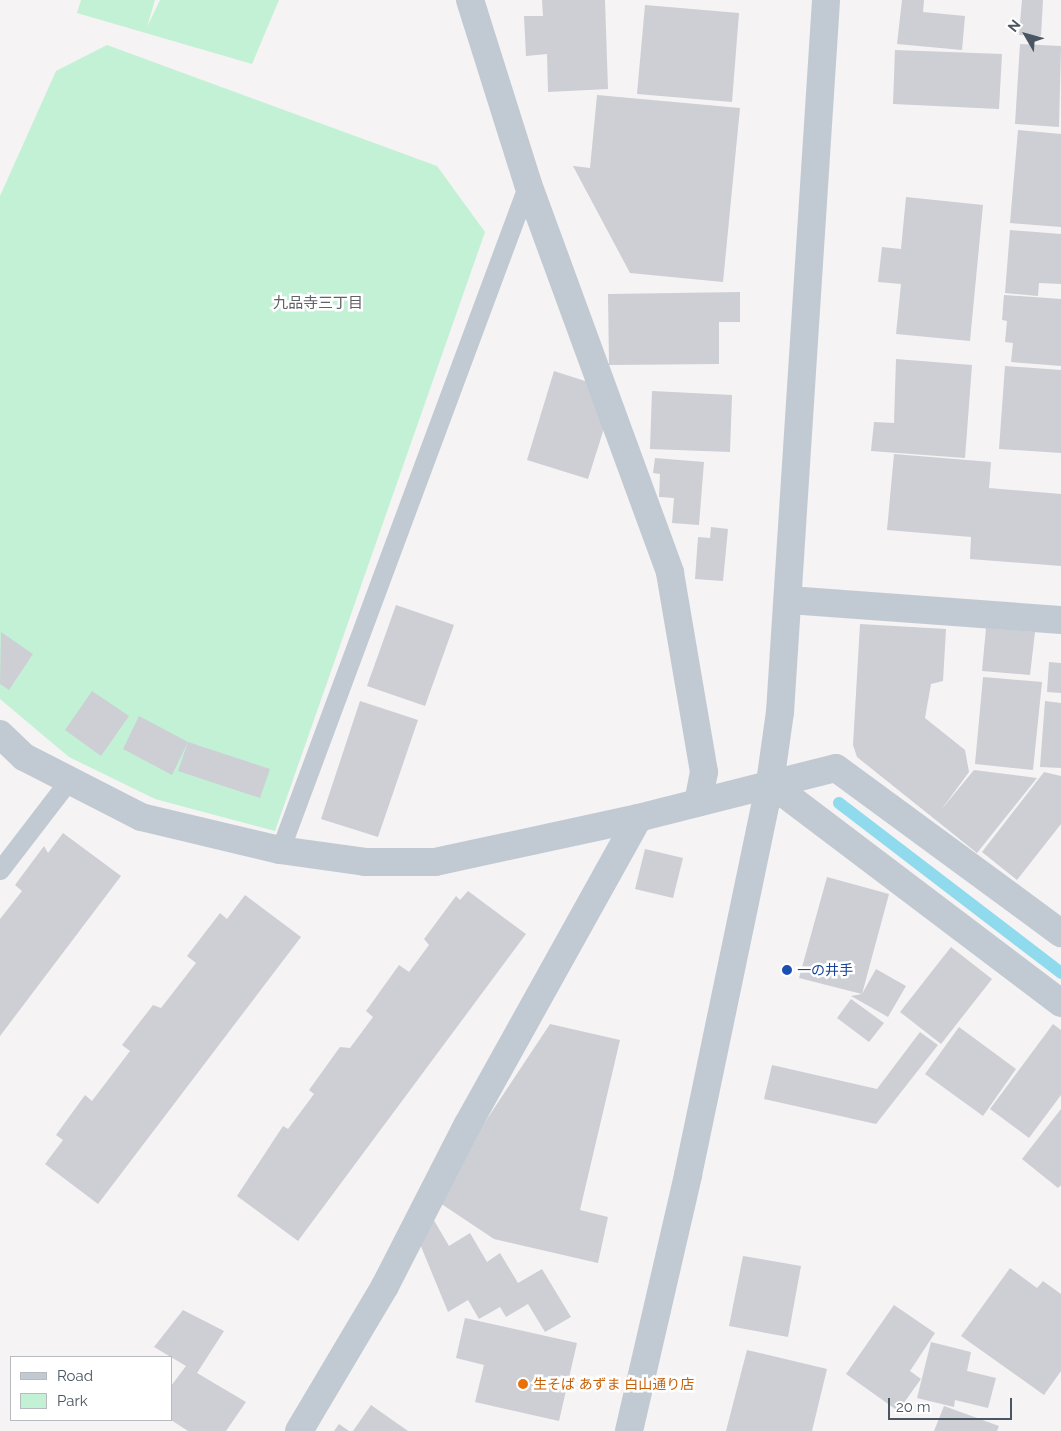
<!DOCTYPE html>
<meta charset="utf-8">
<style>
body{margin:0}
#map{position:relative;width:1061px;height:1431px;overflow:hidden;background:#f5f3f3;font-family:Raleway,"Noto Sans JP",sans-serif}
div>[style]{position:absolute}
.green>*{inset:0;background:#c3f1d5}
.stream>*{height:12px;margin:-6px;padding:0 6px;transform-origin:6px;border-radius:6px;background:#90daee}
.building>*{inset:0;background:#cdcfd5}
.service>*{height:19px;margin:-9.5px;padding:0 9.5px;transform-origin:9.5px;border-radius:9.5px;background:#c1cad2}
.minor>*{height:28px;margin:-14px;padding:0 14px;transform-origin:14px;border-radius:14px;background:#c1cad2}
.tertiary>*{height:28px;margin:-14px;padding:0 14px;transform-origin:14px;border-radius:14px;background:#c1cad2}
.dots>*{width:14px;height:14px;translate:-50% -50%;box-sizing:border-box;border:2px solid #fff;border-radius:50%}
span{translate:-50% -50%;white-space:nowrap;text-align:center;line-height:1.15;-webkit-text-stroke:5px #fff;paint-order:stroke}
.transit-label{font-size:14px;color:#164399}
.left{translate:0 -50%;text-align:left}
.food-label{font-size:14px;color:#c56008}
.neighbourhood-label{font-size:15px;color:#5f6368}
.legend{position:absolute;left:10px;top:1356px;width:162px;height:65px;box-sizing:border-box;background:#fff;border:1px solid #b7bbc0;margin:0;padding:6px 9px;list-style:none;font-size:15px;color:#4a5661}
.legend li{display:flex;align-items:center;gap:10px;height:25px}
.legend b{width:25px;border:1px solid #b7bbc0}
.north{position:absolute;left:1001px;top:10px;width:50px;height:50px;-webkit-text-stroke:4px #fff;paint-order:stroke;rotate:308deg;font-size:14px;font-weight:700;line-height:20px;text-align:center;color:#4a5661}
.north::after{content:'';display:block;margin:auto;width:18px;height:22px;background:#4a5661;clip-path:polygon(50% 0,100% 100%,50% 72%,0 100%)}
.scale{position:absolute;left:888px;top:1398px;width:124px;height:22px;box-sizing:border-box;border:2px solid #4a5661;border-top:0;padding-left:6px;font-size:15px;line-height:18px;white-space:nowrap;color:#4a5661;-webkit-text-stroke:4px #fff;paint-order:stroke}
</style>
<div id="map">
<div class="green">
<div style="clip-path:polygon(81px 0,155px 0,147px 27px,160px 0,279px 0,252px 64px,77px 13px)"></div>
<div style="clip-path:polygon(107px 45px,437px 166px,485px 232px,275px 831px,155px 799px,69px 757px,0 699px,0 196px,56px 71px)"></div>
</div>
<div class="stream">
<div style="left:839px;top:803px;width:280px;rotate:37.4deg"></div>
</div>
<div class="building">
<div style="clip-path:polygon(542px 0,605px 0,608px 89px,548px 92px,547px 54px,526px 56px,524px 16px,543px 16px)"></div>
<div style="clip-path:polygon(902px 0,924px 0,923px 12px,965px 16px,962px 50px,897px 44px)"></div>
<div style="clip-path:polygon(1022px 0,1043px 0,1041px 36px,1019px 35px)"></div>
<div style="clip-path:polygon(645px 5px,739px 13px,732px 102px,637px 94px)"></div>
<div style="clip-path:polygon(1020px 44px,1061px 46px,1059px 127px,1015px 124px)"></div>
<div style="clip-path:polygon(895px 50px,1002px 54px,999px 109px,893px 104px)"></div>
<div style="clip-path:polygon(597px 95px,740px 108px,723px 282px,630px 273px,573px 166px,590px 168px)"></div>
<div style="clip-path:polygon(1018px 130px,1061px 134px,1061px 227px,1010px 223px)"></div>
<div style="clip-path:polygon(906px 197px,983px 205px,970px 341px,896px 334px,901px 284px,878px 282px,882px 247px,901px 249px)"></div>
<div style="clip-path:polygon(1010px 230px,1061px 234px,1061px 284px,1039px 283px,1038px 296px,1005px 293px)"></div>
<div style="clip-path:polygon(740px 292px,740px 322px,719px 322px,719px 364px,609px 365px,608px 294px)"></div>
<div style="clip-path:polygon(1004px 295px,1061px 299px,1061px 366px,1011px 362px,1013px 343px,1005px 342px,1007px 321px,1002px 320px)"></div>
<div style="clip-path:polygon(896px 359px,972px 365px,965px 458px,871px 451px,874px 422px,894px 423px)"></div>
<div style="clip-path:polygon(1005px 366px,1061px 370px,1061px 453px,999px 449px)"></div>
<div style="clip-path:polygon(554px 371px,588px 382px,606px 422px,588px 479px,527px 460px)"></div>
<div style="clip-path:polygon(652px 391px,732px 395px,730px 452px,650px 449px)"></div>
<div style="clip-path:polygon(894px 454px,991px 462px,989px 488px,1061px 494px,1061px 566px,970px 559px,971px 537px,887px 530px)"></div>
<div style="clip-path:polygon(655px 458px,704px 462px,699px 525px,672px 523px,674px 498px,659px 497px,660px 474px,653px 473px)"></div>
<div style="clip-path:polygon(711px 527px,728px 529px,723px 581px,695px 579px,698px 537px,710px 538px)"></div>
<div style="clip-path:polygon(396px 605px,454px 625px,425px 706px,367px 686px)"></div>
<div style="clip-path:polygon(860px 624px,946px 629px,943px 681px,931px 684px,925px 718px,965px 750px,969px 772px,941px 810px,974px 770px,1037px 778px,977px 853px,857px 757px,853px 745px)"></div>
<div style="clip-path:polygon(986px 628px,1035px 632px,1030px 675px,982px 671px)"></div>
<div style="clip-path:polygon(1px 632px,33px 654px,9px 690px,0 684px)"></div>
<div style="clip-path:polygon(1049px 662px,1061px 663px,1061px 693px,1047px 692px)"></div>
<div style="clip-path:polygon(983px 677px,1042px 682px,1033px 770px,975px 764px)"></div>
<div style="clip-path:polygon(92px 691px,129px 716px,101px 756px,65px 730px)"></div>
<div style="clip-path:polygon(360px 701px,418px 720px,378px 837px,321px 819px)"></div>
<div style="clip-path:polygon(1045px 701px,1061px 703px,1061px 768px,1040px 767px)"></div>
<div style="clip-path:polygon(139px 716px,188px 742px,172px 775px,123px 749px)"></div>
<div style="clip-path:polygon(188px 742px,270px 769px,260px 798px,178px 771px)"></div>
<div style="clip-path:polygon(1044px 772px,1061px 776px,1061px 824px,1017px 880px,982px 852px)"></div>
<div style="clip-path:polygon(63px 833px,121px 876px,0 1036px,0 919px,22px 891px,15px 885px,44px 846px,48px 853px)"></div>
<div style="clip-path:polygon(645px 849px,683px 858px,673px 898px,635px 889px)"></div>
<div style="clip-path:polygon(827px 877px,889px 894px,862px 994px,876px 969px,906px 986px,888px 1017px,851px 996px,862px 994px,799px 978px)"></div>
<div style="clip-path:polygon(468px 891px,526px 934px,298px 1241px,237px 1196px,283px 1126px,288px 1129px,314px 1094px,309px 1090px,340px 1047px,350px 1048px,373px 1017px,366px 1011px,399px 965px,409px 972px,429px 945px,424px 939px,456px 896px,460px 900px)"></div>
<div style="clip-path:polygon(245px 895px,301px 937px,98px 1204px,45px 1164px,63px 1140px,56px 1135px,85px 1095px,92px 1101px,130px 1051px,122px 1045px,153px 1005px,161px 1008px,196px 963px,187px 956px,220px 913px,227px 919px)"></div>
<div style="clip-path:polygon(951px 947px,992px 979px,941px 1044px,900px 1012px)"></div>
<div style="clip-path:polygon(851px 999px,884px 1023px,869px 1042px,837px 1018px)"></div>
<div style="clip-path:polygon(550px 1024px,620px 1040px,580px 1210px,608px 1217px,598px 1263px,494px 1239px,434px 1199px)"></div>
<div style="clip-path:polygon(1053px 1024px,1061px 1030px,1061px 1095px,1029px 1138px,990px 1109px)"></div>
<div style="clip-path:polygon(959px 1027px,1016px 1069px,983px 1116px,925px 1074px)"></div>
<div style="clip-path:polygon(920px 1032px,938px 1045px,876px 1124px,764px 1099px,772px 1065px,877px 1089px)"></div>
<div style="clip-path:polygon(1061px 1109px,1061px 1185px,1058px 1188px,1022px 1159px)"></div>
<div style="clip-path:polygon(432px 1217px,449px 1246px,470px 1233px,487px 1262px,500px 1253px,518px 1283px,542px 1269px,571px 1317px,545px 1332px,528px 1304px,506px 1317px,500px 1307px,479px 1319px,468px 1300px,448px 1312px,420px 1244px)"></div>
<div style="clip-path:polygon(743px 1256px,801px 1266px,788px 1337px,729px 1326px)"></div>
<div style="clip-path:polygon(1010px 1268px,1037px 1288px,1043px 1281px,1061px 1294px,1061px 1371px,1044px 1395px,961px 1336px)"></div>
<div style="clip-path:polygon(894px 1305px,935px 1333px,910px 1371px,921px 1379px,898px 1411px,846px 1374px)"></div>
<div style="clip-path:polygon(183px 1310px,224px 1331px,197px 1373px,246px 1402px,226px 1431px,188px 1431px,171px 1420px,171px 1386px,186px 1366px,154px 1347px)"></div>
<div style="clip-path:polygon(465px 1318px,577px 1343px,559px 1421px,475px 1402px,484px 1365px,456px 1358px)"></div>
<div style="clip-path:polygon(931px 1342px,971px 1352px,967px 1371px,996px 1378px,988px 1408px,955px 1400px,954px 1407px,917px 1398px)"></div>
<div style="clip-path:polygon(747px 1350px,827px 1369px,812px 1431px,726px 1431px)"></div>
<div style="clip-path:polygon(371px 1405px,408px 1431px,353px 1431px)"></div>
<div style="clip-path:polygon(944px 1406px,999px 1426px,997px 1431px,934px 1431px)"></div>
<div style="clip-path:polygon(339px 1424px,349px 1431px,334px 1431px)"></div>
</div>
<div class="service">
<div style="left:280px;top:850px;width:711px;rotate:-69.58deg"></div>
<div style="left:0;top:870px;width:113px;rotate:-52.5deg"></div>
</div>
<div class="minor">
<div style="left:470px;top:0;width:193px;rotate:72.5deg"></div>
<div style="left:528px;top:184px;width:414px;rotate:69.9deg"></div>
<div style="left:670px;top:573px;width:202px;rotate:80.3deg"></div>
<div style="left:704px;top:772px;width:31px;rotate:101deg"></div>
<div style="left:789px;top:600px;width:273px;rotate:4.2deg"></div>
<div style="left:0;top:734px;width:33px;rotate:44deg"></div>
<div style="left:24px;top:757px;width:131px;rotate:27.1deg"></div>
<div style="left:141px;top:817px;width:143px;rotate:13.4deg"></div>
<div style="left:280px;top:850px;width:86px;rotate:8deg"></div>
<div style="left:365px;top:862px;width:70px"></div>
<div style="left:435px;top:862px;width:208px;rotate:-12.2deg"></div>
<div style="left:638px;top:818px;width:204px;rotate:-14.2deg"></div>
<div style="left:836px;top:768px;width:279px;rotate:36.3deg"></div>
<div style="left:770px;top:783px;width:365px;rotate:37.1deg"></div>
<div style="left:299px;top:1431px;width:169px;rotate:-59.3deg"></div>
<div style="left:385px;top:1286px;width:182px;rotate:-62.9deg"></div>
<div style="left:468px;top:1124px;width:350px;rotate:-60.9deg"></div>
</div>
<div class="tertiary">
<div style="left:629px;top:1431px;width:263px;rotate:-77deg"></div>
<div style="left:688px;top:1175px;width:400px;rotate:-78.2deg"></div>
<div style="left:770px;top:783px;width:72px;rotate:-82deg"></div>
<div style="left:780px;top:712px;width:713px;rotate:-86.3deg"></div>
</div>
<div class="dots">
<div style="left:787px;top:970px;background:#1a4fb4"></div>
<div style="left:523px;top:1384px;background:#e8710a"></div>
</div>
<div class="transit-label">
<span class="left" style="left:797px;top:970px">一の井手</span>
</div>
<div class="food-label">
<span class="left" style="left:533px;top:1384px">生そば あずま 白山通り店</span>
</div>
<div class="neighbourhood-label">
<span style="left:318px;top:304px">九品寺三丁目</span>
</div>
<ul class="legend">
<li><b style="height:6px;background:#c1cad2"></b>Road</li>
<li><b style="height:14px;background:#c3f1d5"></b>Park</li>
</ul>
<div class="north">N</div>
<div class="scale">20 m</div>
</div>
